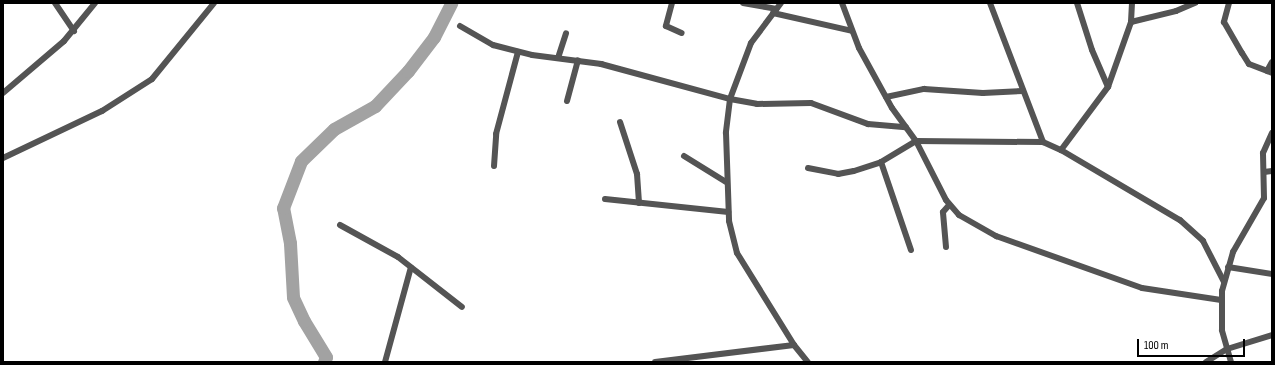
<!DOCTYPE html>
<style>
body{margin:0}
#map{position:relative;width:1275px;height:365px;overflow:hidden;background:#fff;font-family:"Sofia Sans Condensed",sans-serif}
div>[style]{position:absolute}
.river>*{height:13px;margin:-6.5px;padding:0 6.5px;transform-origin:6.5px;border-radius:6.5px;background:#a2a2a2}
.minor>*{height:6px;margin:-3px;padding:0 3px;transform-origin:3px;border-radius:3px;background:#545454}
span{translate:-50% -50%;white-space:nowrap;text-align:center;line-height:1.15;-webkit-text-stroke:4px #fff;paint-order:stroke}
.frame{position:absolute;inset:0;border:4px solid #000;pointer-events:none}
.scale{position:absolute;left:1137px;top:339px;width:108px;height:18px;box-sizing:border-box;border:2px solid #000;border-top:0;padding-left:5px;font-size:12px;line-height:14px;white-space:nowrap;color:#000;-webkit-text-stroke:3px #fff;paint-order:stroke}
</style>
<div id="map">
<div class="river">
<div style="left:324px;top:362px;width:5px;rotate:-68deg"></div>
<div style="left:326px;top:357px;width:42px;rotate:-121.4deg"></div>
<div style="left:304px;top:321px;width:26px;rotate:-115deg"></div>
<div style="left:293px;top:297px;width:54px;rotate:-93.2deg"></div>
<div style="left:290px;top:243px;width:36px;rotate:-101deg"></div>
<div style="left:283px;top:208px;width:50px;rotate:-69deg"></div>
<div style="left:301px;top:161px;width:46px;rotate:-44.1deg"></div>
<div style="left:334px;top:129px;width:47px;rotate:-29.3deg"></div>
<div style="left:375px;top:106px;width:48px;rotate:-46.7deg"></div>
<div style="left:408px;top:71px;width:43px;rotate:-52.6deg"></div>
<div style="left:434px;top:37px;width:38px;rotate:-63deg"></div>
</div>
<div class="minor">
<div style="left:55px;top:3px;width:34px;rotate:56deg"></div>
<div style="left:672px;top:3px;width:24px;rotate:105deg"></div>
<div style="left:666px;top:26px;width:17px;rotate:24deg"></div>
<div style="left:743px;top:3px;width:34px;rotate:10deg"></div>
<div style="left:781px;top:3px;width:50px;rotate:126.9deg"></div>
<div style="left:751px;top:43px;width:60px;rotate:110.6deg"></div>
<div style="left:730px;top:99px;width:34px;rotate:97deg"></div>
<div style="left:726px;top:133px;width:88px;rotate:88deg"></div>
<div style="left:729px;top:221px;width:33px;rotate:76deg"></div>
<div style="left:737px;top:253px;width:108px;rotate:58.2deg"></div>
<div style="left:794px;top:345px;width:22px;rotate:51deg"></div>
<div style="left:842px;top:3px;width:48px;rotate:69.3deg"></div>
<div style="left:859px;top:48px;width:68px;rotate:61.2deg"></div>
<div style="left:892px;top:108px;width:41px;rotate:54deg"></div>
<div style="left:916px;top:141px;width:66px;rotate:63deg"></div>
<div style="left:946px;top:200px;width:20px;rotate:49deg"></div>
<div style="left:959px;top:215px;width:43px;rotate:29.6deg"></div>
<div style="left:996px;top:236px;width:155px;rotate:19.6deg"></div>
<div style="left:1142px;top:288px;width:80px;rotate:8.6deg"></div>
<div style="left:990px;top:3px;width:149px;rotate:69.1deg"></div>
<div style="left:1077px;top:3px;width:49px;rotate:72.3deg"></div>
<div style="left:1092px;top:50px;width:40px;rotate:66.6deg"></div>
<div style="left:1229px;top:3px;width:20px;rotate:105deg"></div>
<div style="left:1224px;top:22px;width:36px;rotate:60deg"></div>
<div style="left:1242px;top:53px;width:13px;rotate:58deg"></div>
<div style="left:1249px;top:64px;width:25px;rotate:21deg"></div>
<div style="left:773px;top:13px;width:81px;rotate:12.8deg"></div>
<div style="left:1131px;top:22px;width:46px;rotate:-13.7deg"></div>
<div style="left:1176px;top:11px;width:21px;rotate:-23deg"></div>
<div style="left:460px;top:26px;width:38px;rotate:30deg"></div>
<div style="left:493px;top:45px;width:40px;rotate:14.4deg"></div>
<div style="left:532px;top:55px;width:70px;rotate:7.4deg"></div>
<div style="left:601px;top:64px;width:134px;rotate:15.2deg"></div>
<div style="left:730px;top:99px;width:27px;rotate:10deg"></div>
<div style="left:757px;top:104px;width:54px;rotate:-1.1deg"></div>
<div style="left:811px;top:103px;width:61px;rotate:20.2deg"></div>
<div style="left:868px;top:124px;width:38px;rotate:5deg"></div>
<div style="left:558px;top:58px;width:26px;rotate:-72deg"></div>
<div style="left:1267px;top:71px;width:10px;rotate:-61deg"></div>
<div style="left:3px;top:93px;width:80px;rotate:-40.4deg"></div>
<div style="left:64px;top:41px;width:49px;rotate:-50.8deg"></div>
<div style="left:886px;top:97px;width:39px;rotate:-12deg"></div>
<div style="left:924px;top:89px;width:59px;rotate:3.9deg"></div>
<div style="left:983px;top:93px;width:40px;rotate:-2.9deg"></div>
<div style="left:567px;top:101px;width:42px;rotate:-75deg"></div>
<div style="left:620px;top:122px;width:55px;rotate:71.9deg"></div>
<div style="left:637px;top:174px;width:29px;rotate:86deg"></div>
<div style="left:1061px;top:150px;width:79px;rotate:-53.3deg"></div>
<div style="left:1108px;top:87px;width:69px;rotate:-70.5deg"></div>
<div style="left:1131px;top:22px;width:19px;rotate:-87deg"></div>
<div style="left:684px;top:156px;width:49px;rotate:31.8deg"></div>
<div style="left:3px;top:158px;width:110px;rotate:-25.4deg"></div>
<div style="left:102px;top:111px;width:59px;rotate:-32.6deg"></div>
<div style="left:152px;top:79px;width:98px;rotate:-50.8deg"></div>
<div style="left:881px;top:162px;width:93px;rotate:71.2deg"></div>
<div style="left:494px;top:166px;width:32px;rotate:-86deg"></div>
<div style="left:496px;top:134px;width:85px;rotate:-75deg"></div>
<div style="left:808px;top:168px;width:31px;rotate:11deg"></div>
<div style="left:838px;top:174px;width:16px;rotate:-11deg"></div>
<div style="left:854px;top:171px;width:28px;rotate:-18deg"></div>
<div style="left:881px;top:162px;width:41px;rotate:-31deg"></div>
<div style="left:916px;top:141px;width:127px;rotate:0.5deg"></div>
<div style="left:1043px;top:142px;width:20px;rotate:24deg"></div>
<div style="left:1061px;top:150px;width:138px;rotate:30.5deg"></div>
<div style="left:1180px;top:220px;width:31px;rotate:42deg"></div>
<div style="left:1203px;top:241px;width:46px;rotate:62.9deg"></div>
<div style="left:1264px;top:172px;width:8px;rotate:-7deg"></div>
<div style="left:605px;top:199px;width:124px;rotate:6deg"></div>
<div style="left:340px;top:225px;width:66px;rotate:28.9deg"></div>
<div style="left:398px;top:257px;width:81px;rotate:38deg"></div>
<div style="left:946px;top:247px;width:35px;rotate:-95deg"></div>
<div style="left:943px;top:212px;width:9px;rotate:-49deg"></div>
<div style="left:1228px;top:267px;width:45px;rotate:9deg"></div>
<div style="left:385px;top:362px;width:98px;rotate:-74.7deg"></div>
<div style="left:655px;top:362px;width:140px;rotate:-7deg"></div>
<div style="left:1206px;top:362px;width:25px;rotate:-32deg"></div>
<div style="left:1227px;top:349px;width:47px;rotate:-17.3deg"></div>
<div style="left:1231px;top:362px;width:33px;rotate:-106deg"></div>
<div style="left:1222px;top:330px;width:39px;rotate:-90deg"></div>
<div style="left:1222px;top:291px;width:41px;rotate:-74.2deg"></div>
<div style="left:1233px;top:252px;width:62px;rotate:-60.1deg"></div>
<div style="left:1264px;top:198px;width:45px;rotate:-91.3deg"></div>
<div style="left:1263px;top:153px;width:22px;rotate:-66deg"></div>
</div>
<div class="frame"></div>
<div class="scale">100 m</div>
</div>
